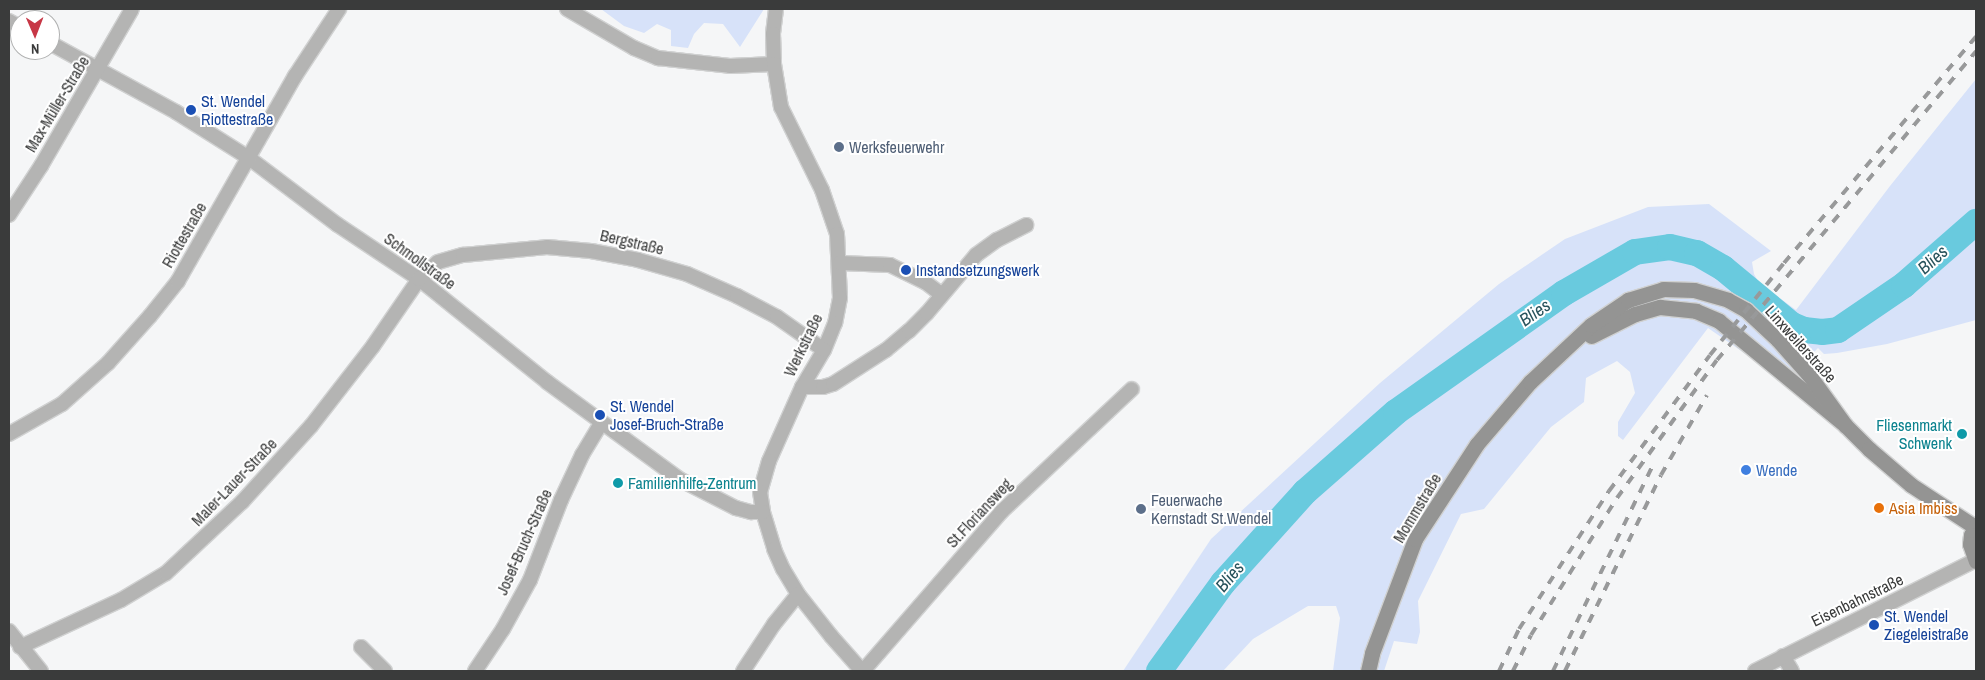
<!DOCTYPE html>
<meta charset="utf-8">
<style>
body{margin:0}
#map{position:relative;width:1985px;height:680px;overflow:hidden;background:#f5f6f7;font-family:"Archivo Narrow",sans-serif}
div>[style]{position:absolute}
.green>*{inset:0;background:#d7e2f9}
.river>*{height:26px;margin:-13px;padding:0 13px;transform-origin:13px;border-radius:13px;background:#69cade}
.roads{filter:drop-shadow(1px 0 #d0d1d1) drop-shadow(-1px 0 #d0d1d1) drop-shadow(0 1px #d0d1d1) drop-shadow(0 -1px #d0d1d1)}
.street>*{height:14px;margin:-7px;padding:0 7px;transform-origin:7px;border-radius:7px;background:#b4b4b3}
.secondary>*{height:15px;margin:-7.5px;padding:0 7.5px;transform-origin:7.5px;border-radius:7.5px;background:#949493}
.rail>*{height:4px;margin-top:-2px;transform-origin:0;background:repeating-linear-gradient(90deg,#98999a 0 9px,transparent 0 18px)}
.dots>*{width:14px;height:14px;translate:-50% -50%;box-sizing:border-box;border:2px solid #fff;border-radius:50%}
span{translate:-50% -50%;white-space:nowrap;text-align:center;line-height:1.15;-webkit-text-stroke:4px #fff;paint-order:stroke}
.transit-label{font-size:16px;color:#164399}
.left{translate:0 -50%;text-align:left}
.street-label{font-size:16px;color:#3a3b3b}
.service-label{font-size:16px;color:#4e5e75}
.culture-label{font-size:16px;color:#0d838f}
.right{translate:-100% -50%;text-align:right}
.shop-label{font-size:16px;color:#366cbe}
.food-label{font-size:16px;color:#c56008}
.water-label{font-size:18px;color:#28535c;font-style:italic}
.frame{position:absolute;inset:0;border:10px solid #3a3b3b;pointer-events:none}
.north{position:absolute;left:10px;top:10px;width:50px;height:50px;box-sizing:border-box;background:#fff;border:1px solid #b0b1b1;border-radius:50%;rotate:179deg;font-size:14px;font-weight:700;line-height:20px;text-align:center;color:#3a3b3b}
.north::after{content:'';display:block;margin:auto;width:18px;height:22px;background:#c73746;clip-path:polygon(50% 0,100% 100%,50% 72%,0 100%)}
</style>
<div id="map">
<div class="green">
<div style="clip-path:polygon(601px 9px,764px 9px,740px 47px,723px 24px,704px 23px,694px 34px,688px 48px,671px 46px,671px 30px,657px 24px,644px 33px,624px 26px)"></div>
<div style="clip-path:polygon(1976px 79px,1976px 320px,1887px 344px,1837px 353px,1824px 354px,1818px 348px,1783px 384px,1760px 364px,1708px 328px,1623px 440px,1618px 436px,1618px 422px,1635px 393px,1630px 372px,1617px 361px,1586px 378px,1584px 402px,1551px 427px,1484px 509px,1461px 514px,1418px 601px,1420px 632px,1417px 644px,1394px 641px,1384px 671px,1333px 671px,1340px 618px,1336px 606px,1308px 606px,1253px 639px,1223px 671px,1123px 671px,1211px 539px,1380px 383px,1499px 284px,1565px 239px,1648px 207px,1709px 204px,1771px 251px,1752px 262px,1754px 274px,1759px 283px,1796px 310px,1890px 186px)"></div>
</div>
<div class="river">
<div style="left:1159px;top:671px;width:109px;rotate:-54deg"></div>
<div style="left:1223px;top:583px;width:122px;rotate:-48deg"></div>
<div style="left:1305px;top:492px;width:121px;rotate:-41.3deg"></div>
<div style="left:1396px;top:412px;width:206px;rotate:-35.3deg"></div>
<div style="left:1564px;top:293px;width:82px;rotate:-30deg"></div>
<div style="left:1635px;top:252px;width:35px;rotate:-8deg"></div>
<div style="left:1670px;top:247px;width:28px;rotate:13deg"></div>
<div style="left:1697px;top:253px;width:30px;rotate:30deg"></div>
<div style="left:1723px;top:268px;width:89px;rotate:39.6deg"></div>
<div style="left:1792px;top:325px;width:13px;rotate:23deg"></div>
<div style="left:1804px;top:330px;width:18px;rotate:6deg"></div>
<div style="left:1822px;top:332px;width:16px;rotate:-7deg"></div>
<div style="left:1838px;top:330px;width:80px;rotate:-34.3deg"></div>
<div style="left:1904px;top:285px;width:96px;rotate:-41.2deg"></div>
</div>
<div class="roads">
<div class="street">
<div style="left:567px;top:9px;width:78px;rotate:30.2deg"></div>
<div style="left:634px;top:48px;width:26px;rotate:23deg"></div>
<div style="left:658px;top:58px;width:72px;rotate:6.3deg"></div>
<div style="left:730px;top:66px;width:44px;rotate:-2.6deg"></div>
<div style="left:776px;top:9px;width:25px;rotate:97deg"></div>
<div style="left:773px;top:34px;width:30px;rotate:88deg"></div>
<div style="left:774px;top:64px;width:44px;rotate:80.8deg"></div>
<div style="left:781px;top:107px;width:93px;rotate:63.7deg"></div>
<div style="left:822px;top:190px;width:46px;rotate:71.2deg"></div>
<div style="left:837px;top:234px;width:64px;rotate:87.3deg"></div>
<div style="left:840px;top:298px;width:25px;rotate:101deg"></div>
<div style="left:835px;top:323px;width:29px;rotate:112deg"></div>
<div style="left:824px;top:350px;width:43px;rotate:120.7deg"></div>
<div style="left:802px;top:387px;width:81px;rotate:114deg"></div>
<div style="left:769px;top:461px;width:32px;rotate:106deg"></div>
<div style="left:760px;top:492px;width:20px;rotate:81deg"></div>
<div style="left:763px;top:512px;width:39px;rotate:73deg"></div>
<div style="left:774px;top:549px;width:22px;rotate:66deg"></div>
<div style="left:783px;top:569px;width:29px;rotate:59deg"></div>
<div style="left:798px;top:594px;width:53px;rotate:51.8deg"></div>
<div style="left:831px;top:636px;width:47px;rotate:48.5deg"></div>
<div style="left:9px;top:21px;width:13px;rotate:29deg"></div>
<div style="left:50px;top:43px;width:144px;rotate:28.7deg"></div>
<div style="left:176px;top:112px;width:86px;rotate:32.2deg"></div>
<div style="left:249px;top:158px;width:111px;rotate:37deg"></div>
<div style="left:338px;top:225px;width:97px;rotate:33.7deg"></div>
<div style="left:419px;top:279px;width:164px;rotate:38.8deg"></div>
<div style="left:547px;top:382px;width:166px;rotate:36.2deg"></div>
<div style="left:681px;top:480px;width:62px;rotate:27deg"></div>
<div style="left:736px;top:508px;width:16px;rotate:15deg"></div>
<div style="left:751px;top:512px;width:12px"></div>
<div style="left:9px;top:215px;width:59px;rotate:-56.9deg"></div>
<div style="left:41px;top:166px;width:181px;rotate:-59.9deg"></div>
<div style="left:840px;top:263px;width:50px;rotate:2.3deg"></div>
<div style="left:890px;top:265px;width:39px;rotate:26deg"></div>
<div style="left:925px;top:282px;width:21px;rotate:37deg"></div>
<div style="left:802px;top:387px;width:21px"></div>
<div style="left:823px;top:387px;width:10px;rotate:-17deg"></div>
<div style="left:833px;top:384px;width:63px;rotate:-32.7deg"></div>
<div style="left:886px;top:350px;width:30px;rotate:-40deg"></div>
<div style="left:909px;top:331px;width:25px;rotate:-45deg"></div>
<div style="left:927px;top:313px;width:76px;rotate:-49.8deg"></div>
<div style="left:976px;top:255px;width:26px;rotate:-36deg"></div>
<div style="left:997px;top:240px;width:33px;rotate:-27deg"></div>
<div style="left:9px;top:434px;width:61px;rotate:-29.5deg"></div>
<div style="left:62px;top:404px;width:62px;rotate:-41.7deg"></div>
<div style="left:108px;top:363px;width:63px;rotate:-48.2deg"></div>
<div style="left:150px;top:316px;width:45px;rotate:-51.3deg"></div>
<div style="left:178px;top:281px;width:236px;rotate:-60.3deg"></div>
<div style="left:295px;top:76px;width:80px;rotate:-56.7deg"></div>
<div style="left:9px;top:631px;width:51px;rotate:51.3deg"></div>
<div style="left:20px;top:647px;width:111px;rotate:-25deg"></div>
<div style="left:121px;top:600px;width:52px;rotate:-31deg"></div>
<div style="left:166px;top:573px;width:104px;rotate:-43.1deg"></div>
<div style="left:242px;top:502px;width:103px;rotate:-47.8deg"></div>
<div style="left:311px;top:426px;width:101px;rotate:-52.2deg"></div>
<div style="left:373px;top:346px;width:81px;rotate:-55.5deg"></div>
<div style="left:419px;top:279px;width:25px;rotate:-42deg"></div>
<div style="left:438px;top:262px;width:26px;rotate:-16deg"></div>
<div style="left:463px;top:255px;width:84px;rotate:-5.4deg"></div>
<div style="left:547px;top:247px;width:44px;rotate:5.2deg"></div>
<div style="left:591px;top:251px;width:48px;rotate:10.8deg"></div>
<div style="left:638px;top:260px;width:51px;rotate:15.9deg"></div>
<div style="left:687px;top:274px;width:55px;rotate:23.7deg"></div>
<div style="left:737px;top:296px;width:45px;rotate:27.7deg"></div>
<div style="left:777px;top:317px;width:57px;rotate:35.1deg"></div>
<div style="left:361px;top:647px;width:34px;rotate:45deg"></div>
<div style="left:1783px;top:656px;width:17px;rotate:59deg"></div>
<div style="left:475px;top:671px;width:50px;rotate:-56.3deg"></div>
<div style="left:503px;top:629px;width:56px;rotate:-61.1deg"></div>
<div style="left:530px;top:580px;width:86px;rotate:-68.8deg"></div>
<div style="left:561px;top:500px;width:50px;rotate:-65deg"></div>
<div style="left:582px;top:455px;width:37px;rotate:-59deg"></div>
<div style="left:743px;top:671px;width:56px;rotate:-56.6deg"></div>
<div style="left:774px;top:624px;width:38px;rotate:-51deg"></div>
<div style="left:863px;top:671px;width:212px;rotate:-49deg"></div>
<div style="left:1002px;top:511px;width:178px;rotate:-43.2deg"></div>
<div style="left:1755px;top:671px;width:247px;rotate:-26.7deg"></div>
</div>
<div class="secondary">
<div style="left:1591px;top:336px;width:49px;rotate:-26.6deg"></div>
<div style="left:1635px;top:314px;width:26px;rotate:-16deg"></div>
<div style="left:1660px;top:307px;width:36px;rotate:6deg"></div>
<div style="left:1696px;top:311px;width:25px;rotate:23deg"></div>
<div style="left:1719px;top:321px;width:163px;rotate:39.5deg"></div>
<div style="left:1845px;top:425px;width:34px;rotate:45deg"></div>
<div style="left:1869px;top:449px;width:55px;rotate:40.6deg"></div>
<div style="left:1911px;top:485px;width:77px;rotate:33.3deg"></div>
<div style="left:1976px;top:526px;width:10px;rotate:119deg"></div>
<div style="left:1971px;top:535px;width:9px;rotate:96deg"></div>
<div style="left:1970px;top:544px;width:18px;rotate:71deg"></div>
<div style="left:1368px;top:671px;width:18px;rotate:-77deg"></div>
<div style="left:1372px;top:653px;width:122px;rotate:-69.3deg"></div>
<div style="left:1415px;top:539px;width:113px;rotate:-56.9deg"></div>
<div style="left:1477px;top:444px;width:82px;rotate:-49.5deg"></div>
<div style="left:1530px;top:382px;width:83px;rotate:-43.1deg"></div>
<div style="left:1591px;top:325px;width:45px;rotate:-34deg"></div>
<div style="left:1628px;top:300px;width:37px;rotate:-17deg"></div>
<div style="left:1663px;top:289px;width:31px;rotate:2deg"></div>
<div style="left:1694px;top:290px;width:35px;rotate:16deg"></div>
<div style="left:1728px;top:300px;width:21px;rotate:29deg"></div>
<div style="left:1746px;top:310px;width:44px;rotate:43.2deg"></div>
<div style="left:1778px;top:340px;width:47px;rotate:48.5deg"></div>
<div style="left:1809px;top:375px;width:62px;rotate:54.2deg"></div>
</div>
</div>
<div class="rail">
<div style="left:1499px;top:671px;width:47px;rotate:-64.5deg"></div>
<div style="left:1519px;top:629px;width:165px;rotate:-56.9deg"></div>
<div style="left:1609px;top:491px;width:169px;rotate:-53.4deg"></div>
<div style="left:1710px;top:355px;width:118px;rotate:-51.2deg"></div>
<div style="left:1784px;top:263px;width:297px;rotate:-49.7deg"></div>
<div style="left:1513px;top:671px;width:40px;rotate:-63.4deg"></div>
<div style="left:1531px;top:635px;width:162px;rotate:-57.9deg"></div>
<div style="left:1617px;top:498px;width:170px;rotate:-54.1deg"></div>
<div style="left:1717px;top:360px;width:403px;rotate:-50deg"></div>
<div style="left:1553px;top:671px;width:231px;rotate:-64.1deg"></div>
<div style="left:1565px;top:671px;width:218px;rotate:-63.9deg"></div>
<div style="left:1661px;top:475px;width:92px;rotate:-60.1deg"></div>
</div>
<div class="dots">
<div style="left:191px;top:110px;background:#1a4fb4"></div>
<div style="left:839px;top:147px;background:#5c6f8a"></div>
<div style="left:906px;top:270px;background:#1a4fb4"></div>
<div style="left:600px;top:415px;background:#1a4fb4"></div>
<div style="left:1962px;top:434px;background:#0f9aa8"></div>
<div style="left:1746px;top:470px;background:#3f7fe0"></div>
<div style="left:618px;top:483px;background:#0f9aa8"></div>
<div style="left:1879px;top:508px;background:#e8710a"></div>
<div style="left:1141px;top:509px;background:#5c6f8a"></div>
<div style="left:1874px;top:625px;background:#1a4fb4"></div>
</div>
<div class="transit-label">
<span class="left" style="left:201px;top:110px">St. Wendel<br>Riottestraße</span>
<span class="left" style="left:916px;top:270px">Instandsetzungswerk</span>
<span class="left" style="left:610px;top:415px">St. Wendel<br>Josef-Bruch-Straße</span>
<span class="left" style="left:1884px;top:625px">St. Wendel<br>Ziegeleistraße</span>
</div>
<div class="street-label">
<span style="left:57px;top:104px;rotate:-59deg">Max-Müller-Straße</span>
<span style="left:184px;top:235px;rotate:-60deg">Riottestraße</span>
<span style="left:632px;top:242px;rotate:13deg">Bergstraße</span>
<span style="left:420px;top:261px;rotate:36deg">Schmollstraße</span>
<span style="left:1801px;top:344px;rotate:48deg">Linxweilerstraße</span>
<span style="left:803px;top:345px;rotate:-64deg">Werkstraße</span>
<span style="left:234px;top:482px;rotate:-46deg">Maler-Lauer-Straße</span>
<span style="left:1417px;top:508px;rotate:-59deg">Mommstraße</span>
<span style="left:979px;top:513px;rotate:-47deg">St.Floriansweg</span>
<span style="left:524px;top:542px;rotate:-66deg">Josef-Bruch-Straße</span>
<span style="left:1857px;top:600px;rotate:-26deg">Eisenbahnstraße</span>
</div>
<div class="service-label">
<span class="left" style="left:849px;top:147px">Werksfeuerwehr</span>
<span class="left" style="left:1151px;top:509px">Feuerwache<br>Kernstadt St.Wendel</span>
</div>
<div class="culture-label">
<span class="right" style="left:1952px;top:434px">Fliesenmarkt<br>Schwenk</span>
<span class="left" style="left:628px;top:483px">Familienhilfe-Zentrum</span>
</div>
<div class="shop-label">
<span class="left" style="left:1756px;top:470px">Wende</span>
</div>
<div class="food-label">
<span class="left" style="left:1889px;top:508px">Asia Imbiss</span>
</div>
<div class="water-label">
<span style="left:1933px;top:260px;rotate:-42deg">Blies</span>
<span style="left:1535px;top:313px;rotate:-35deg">Blies</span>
<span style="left:1230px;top:577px;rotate:-50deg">Blies</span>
</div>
<div class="frame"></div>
<div class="north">N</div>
</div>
